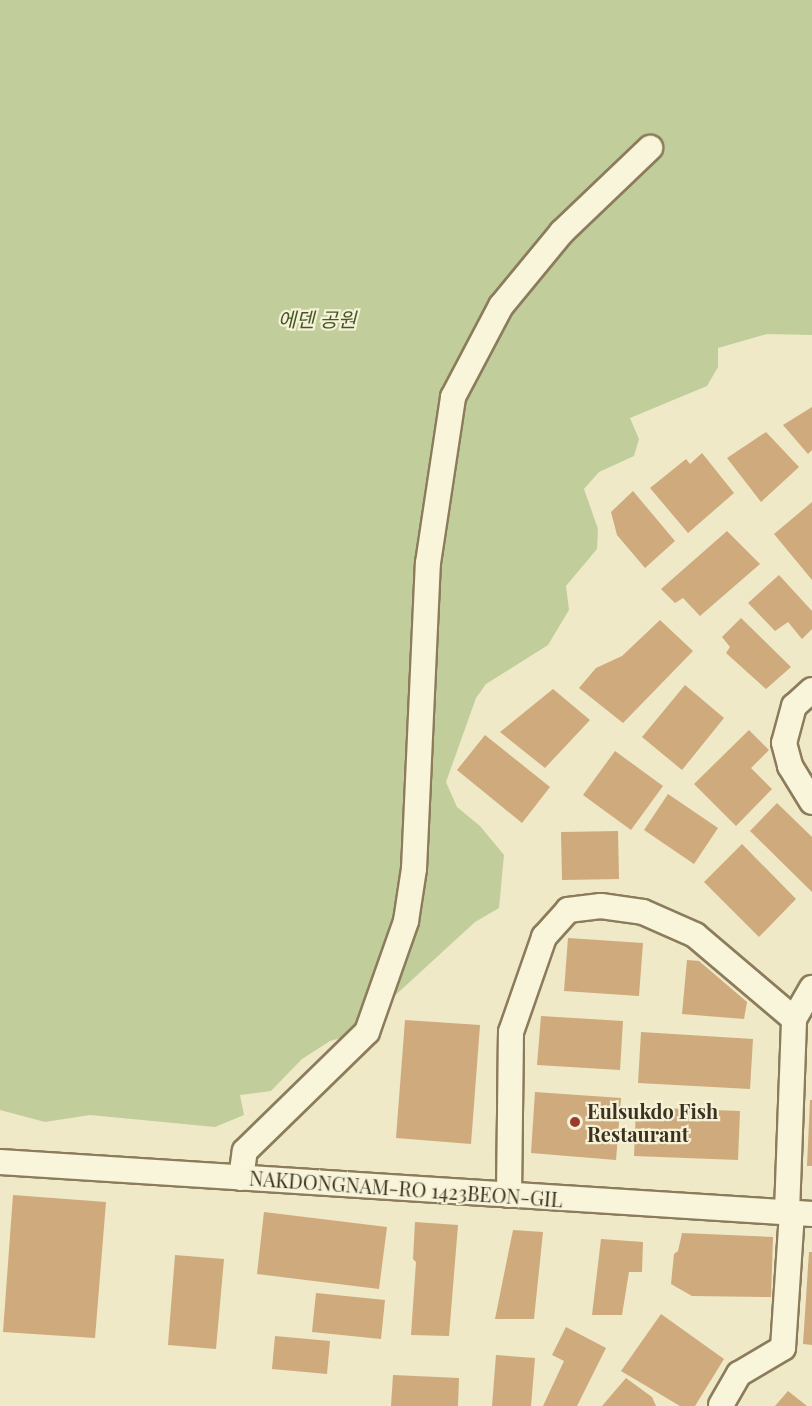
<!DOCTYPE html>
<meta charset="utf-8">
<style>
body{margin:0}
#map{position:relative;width:812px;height:1406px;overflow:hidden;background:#efe9c7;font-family:"Playfair Display","Noto Sans KR",serif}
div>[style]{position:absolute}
.green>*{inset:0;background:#c1ce9b}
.building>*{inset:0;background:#ceaa7d}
.roads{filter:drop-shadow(2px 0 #8c7c5c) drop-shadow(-2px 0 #8c7c5c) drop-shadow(0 2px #8c7c5c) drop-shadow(0 -2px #8c7c5c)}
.lane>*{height:24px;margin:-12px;padding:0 12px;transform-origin:12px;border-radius:12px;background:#f9f5db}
.dots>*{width:16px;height:16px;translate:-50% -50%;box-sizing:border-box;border:3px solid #f6f2d7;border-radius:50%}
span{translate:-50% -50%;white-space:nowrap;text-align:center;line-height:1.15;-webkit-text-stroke:4.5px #f6f2d7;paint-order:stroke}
.park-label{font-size:20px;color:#455826;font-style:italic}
.poi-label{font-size:20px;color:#3c3120;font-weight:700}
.left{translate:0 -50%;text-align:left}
.street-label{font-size:20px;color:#3c3120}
</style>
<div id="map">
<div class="green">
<div style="clip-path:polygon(0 0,812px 0,812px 335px,767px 334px,718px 348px,718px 367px,707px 386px,630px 418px,639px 439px,634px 456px,599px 472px,584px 489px,598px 529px,597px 549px,566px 586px,569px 610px,548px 645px,486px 684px,476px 698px,446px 782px,457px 807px,480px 826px,504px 855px,499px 908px,475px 922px,389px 1001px,344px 1037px,330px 1041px,302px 1059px,271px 1091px,240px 1095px,244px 1115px,215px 1127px,90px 1115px,45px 1122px,0 1110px)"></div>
</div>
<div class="building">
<div style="clip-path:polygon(812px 407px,812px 450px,808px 454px,783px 425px)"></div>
<div style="clip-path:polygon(766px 432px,799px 467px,761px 502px,727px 458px)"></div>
<div style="clip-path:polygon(702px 453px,734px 493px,688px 533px,650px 488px,686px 459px,690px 464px)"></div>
<div style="clip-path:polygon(633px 491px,675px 541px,645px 568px,617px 535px,611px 512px)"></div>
<div style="clip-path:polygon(812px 502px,812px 580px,774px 534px)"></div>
<div style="clip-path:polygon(727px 531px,760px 564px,700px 616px,683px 598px,675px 603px,661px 589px)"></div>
<div style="clip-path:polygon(779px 575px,812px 611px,812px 629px,802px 639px,788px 622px,775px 631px,748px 603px)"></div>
<div style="clip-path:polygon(741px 618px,791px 667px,766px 689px,726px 653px,730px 647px,722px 637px)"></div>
<div style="clip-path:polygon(660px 620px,693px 651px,623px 723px,579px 688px,596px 668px,622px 656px)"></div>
<div style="clip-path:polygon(685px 685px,724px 718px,682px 770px,642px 737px)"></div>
<div style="clip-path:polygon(553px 689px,590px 720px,545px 768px,500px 732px)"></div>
<div style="clip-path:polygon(749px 730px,769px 750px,751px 768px,772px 789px,736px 826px,694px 784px)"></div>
<div style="clip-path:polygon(485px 735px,550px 787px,522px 823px,457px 770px)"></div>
<div style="clip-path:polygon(615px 751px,663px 786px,631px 830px,583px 795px)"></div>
<div style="clip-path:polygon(668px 794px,718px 828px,694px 864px,644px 830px)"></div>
<div style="clip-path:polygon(777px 803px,812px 837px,812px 892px,750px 831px)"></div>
<div style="clip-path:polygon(618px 831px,619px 879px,562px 880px,561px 832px)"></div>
<div style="clip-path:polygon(742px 844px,796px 899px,759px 937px,704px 882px)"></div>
<div style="clip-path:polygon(568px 938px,643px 943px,639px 996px,564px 991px)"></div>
<div style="clip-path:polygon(687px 960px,699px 961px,747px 1002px,744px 1019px,682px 1014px)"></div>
<div style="clip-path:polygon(541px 1016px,623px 1021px,620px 1070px,537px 1065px)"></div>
<div style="clip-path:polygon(405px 1020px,480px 1025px,471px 1144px,396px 1138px)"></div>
<div style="clip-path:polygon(641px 1032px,753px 1039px,750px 1089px,638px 1083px)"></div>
<div style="clip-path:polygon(535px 1092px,621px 1098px,616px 1160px,531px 1153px)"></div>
<div style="clip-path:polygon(810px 1100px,812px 1100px,812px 1166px,807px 1166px)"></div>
<div style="clip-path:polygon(636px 1107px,740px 1111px,738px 1160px,634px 1156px)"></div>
<div style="clip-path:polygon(13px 1195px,106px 1202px,95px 1338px,3px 1332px)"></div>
<div style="clip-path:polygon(264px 1212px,387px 1227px,379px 1289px,257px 1274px)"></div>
<div style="clip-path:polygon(415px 1222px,458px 1225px,449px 1336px,411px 1335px,416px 1262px,413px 1259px)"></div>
<div style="clip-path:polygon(513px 1230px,543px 1232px,534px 1319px,495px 1319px)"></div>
<div style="clip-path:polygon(682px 1233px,773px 1237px,771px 1297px,692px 1296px,671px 1284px,674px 1254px,678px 1251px)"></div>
<div style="clip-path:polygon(601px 1239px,643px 1242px,642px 1272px,629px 1272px,622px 1315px,592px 1315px)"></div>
<div style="clip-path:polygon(809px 1252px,812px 1252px,812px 1345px,803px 1344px)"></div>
<div style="clip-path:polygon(175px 1255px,224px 1259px,216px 1349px,168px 1345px)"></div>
<div style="clip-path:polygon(316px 1293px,385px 1300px,381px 1339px,312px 1332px)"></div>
<div style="clip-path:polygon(661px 1314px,724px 1359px,695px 1406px,680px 1406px,621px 1371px)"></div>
<div style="clip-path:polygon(566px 1327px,606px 1348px,577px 1406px,543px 1406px,564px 1361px,552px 1355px)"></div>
<div style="clip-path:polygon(275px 1336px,330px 1341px,327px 1374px,272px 1369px)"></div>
<div style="clip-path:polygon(496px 1355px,535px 1358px,531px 1406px,492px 1406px)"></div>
<div style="clip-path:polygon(393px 1375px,459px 1378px,458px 1406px,391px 1406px)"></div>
<div style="clip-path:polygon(626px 1378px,652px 1397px,656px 1406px,602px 1406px)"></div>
<div style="clip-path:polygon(788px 1391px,807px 1406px,775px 1406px)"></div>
</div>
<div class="roads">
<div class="lane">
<div style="left:812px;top:690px;width:24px;rotate:138deg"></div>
<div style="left:794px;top:706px;width:38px;rotate:105deg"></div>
<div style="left:784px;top:743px;width:24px;rotate:75deg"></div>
<div style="left:790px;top:766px;width:42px;rotate:58.6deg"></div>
<div style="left:0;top:1162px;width:814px;rotate:3.66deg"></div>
<div style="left:241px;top:1178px;width:27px;rotate:-82deg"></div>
<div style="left:245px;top:1151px;width:170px;rotate:-44.3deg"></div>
<div style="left:367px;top:1032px;width:118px;rotate:-70.6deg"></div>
<div style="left:406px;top:921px;width:53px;rotate:-81.3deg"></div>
<div style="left:414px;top:869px;width:306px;rotate:-87.4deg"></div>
<div style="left:428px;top:563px;width:168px;rotate:-81.4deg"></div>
<div style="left:453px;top:397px;width:103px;rotate:-62.2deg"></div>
<div style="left:501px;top:306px;width:96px;rotate:-50.5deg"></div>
<div style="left:562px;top:232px;width:122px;rotate:-43.7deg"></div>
<div style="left:509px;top:1195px;width:163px;rotate:-89.3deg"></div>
<div style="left:511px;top:1032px;width:101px;rotate:-70.8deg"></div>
<div style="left:544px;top:937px;width:36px;rotate:-48deg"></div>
<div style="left:568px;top:910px;width:33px;rotate:-7deg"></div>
<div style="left:601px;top:906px;width:42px;rotate:8.1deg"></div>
<div style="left:643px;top:912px;width:57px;rotate:23.9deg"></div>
<div style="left:695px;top:935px;width:130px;rotate:40.3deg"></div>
<div style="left:787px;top:1212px;width:193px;rotate:-87.9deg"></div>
<div style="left:794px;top:1019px;width:36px;rotate:-60deg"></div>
<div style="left:721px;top:1405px;width:36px;rotate:-60deg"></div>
<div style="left:739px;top:1374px;width:51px;rotate:-30.6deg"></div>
<div style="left:783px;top:1348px;width:135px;rotate:-86.2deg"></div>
</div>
</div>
<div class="dots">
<div style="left:575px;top:1122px;background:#9c3a2b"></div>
</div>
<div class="park-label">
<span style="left:317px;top:318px">에덴 공원</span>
</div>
<div class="poi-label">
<span class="left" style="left:587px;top:1122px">Eulsukdo Fish<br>Restaurant</span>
</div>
<div class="street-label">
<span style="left:406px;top:1188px;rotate:4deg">NAKDONGNAM-RO 1423BEON-GIL</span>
</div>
</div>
